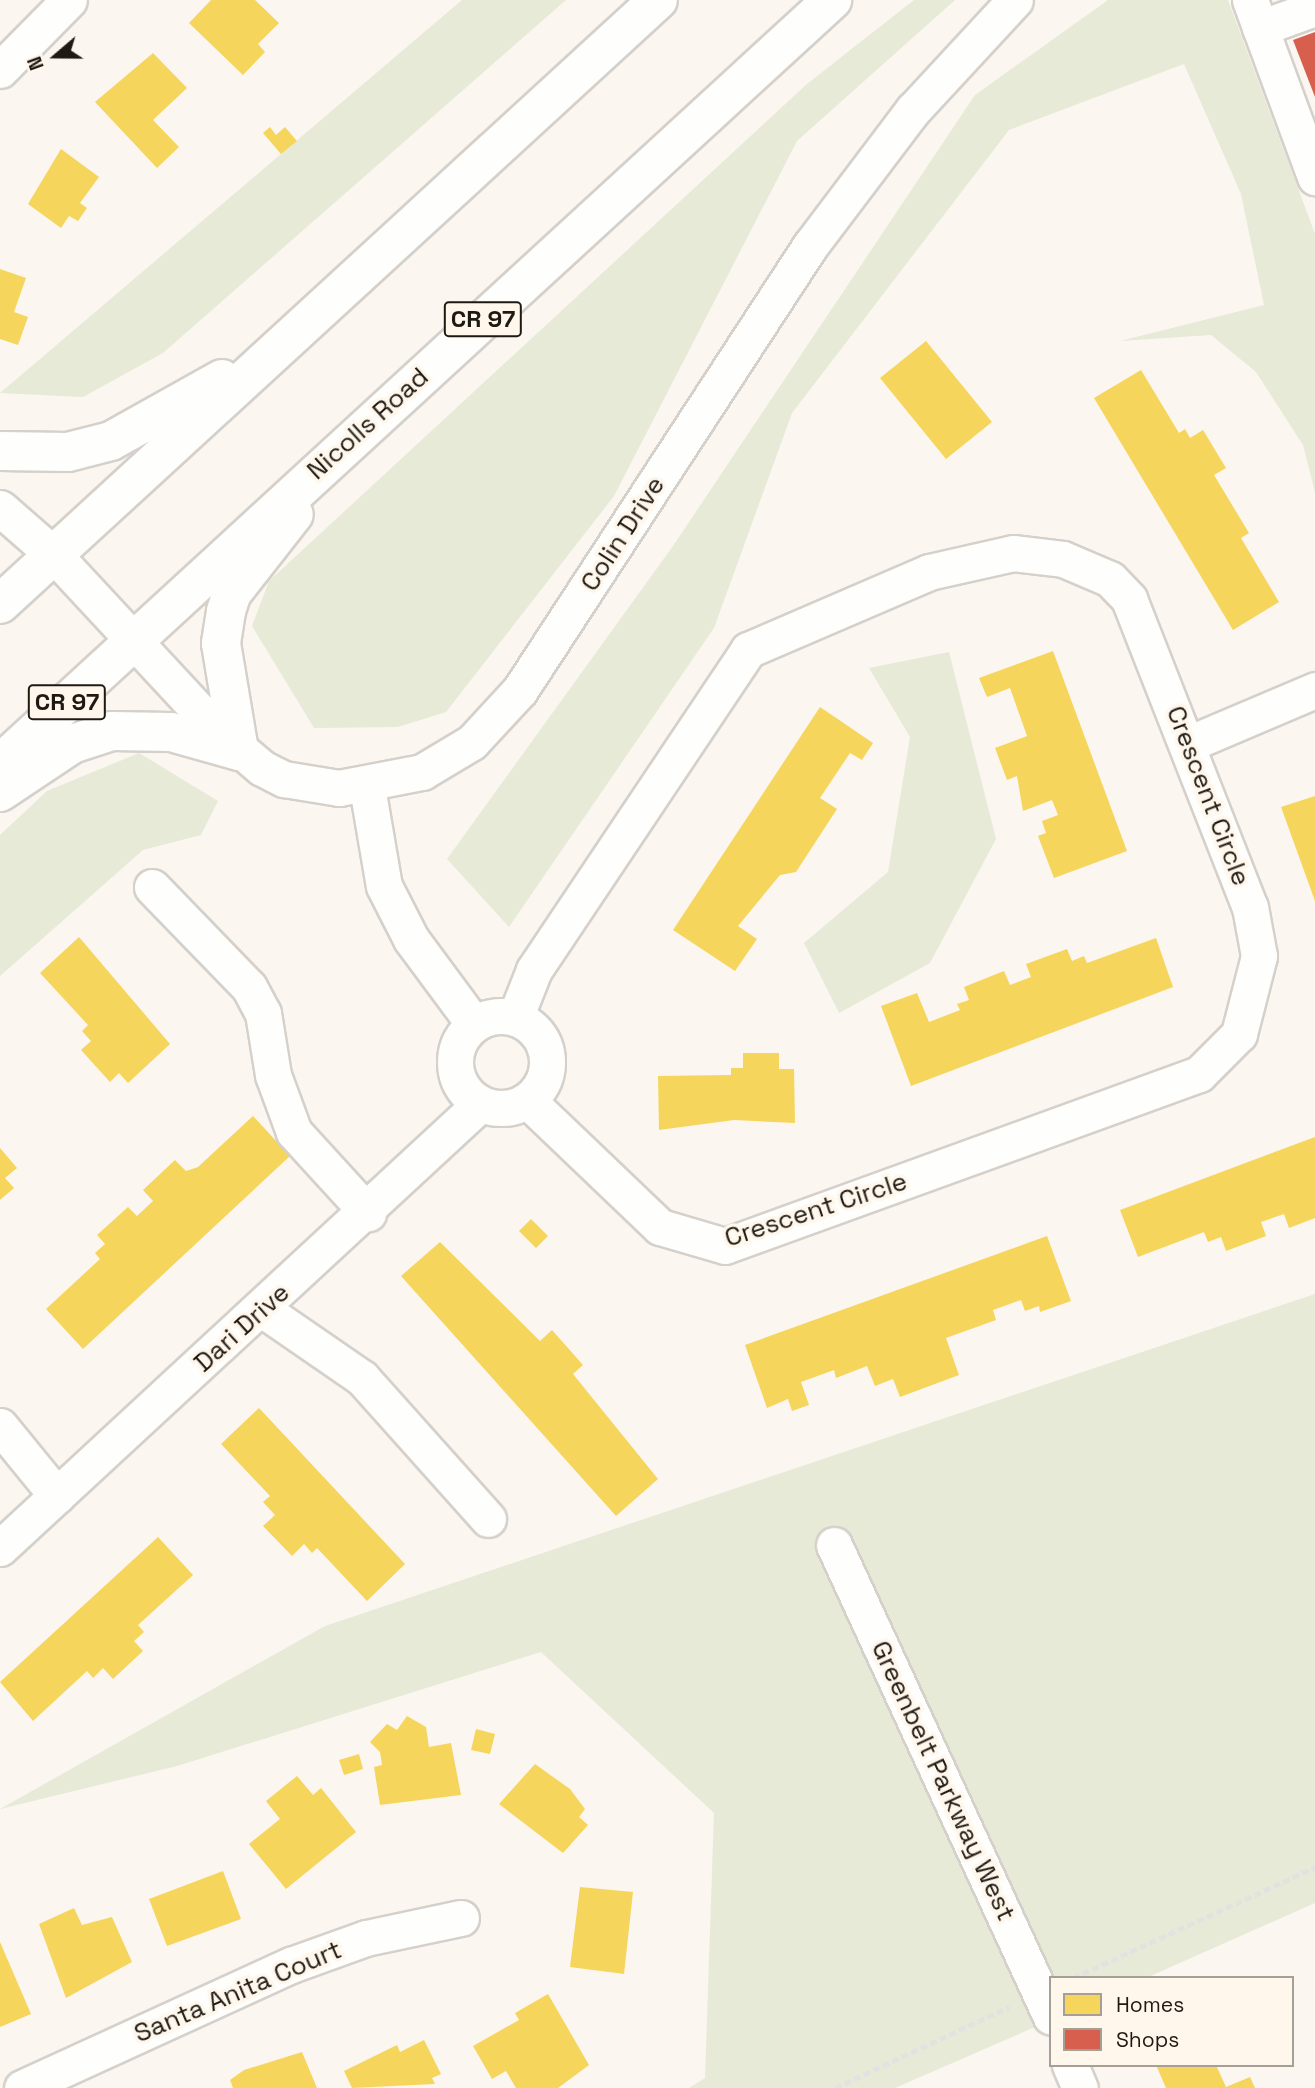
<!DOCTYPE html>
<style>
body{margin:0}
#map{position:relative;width:1315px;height:2088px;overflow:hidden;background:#fbf6f0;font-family:"Space Grotesk",sans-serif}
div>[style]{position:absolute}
.green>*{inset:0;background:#e6ead7}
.homes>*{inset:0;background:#f6d55c}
.shops>*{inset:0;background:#d6604d}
.path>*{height:4.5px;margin-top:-2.25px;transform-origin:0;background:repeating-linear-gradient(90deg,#e3e2e0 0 7px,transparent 0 10.5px)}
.roads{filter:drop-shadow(2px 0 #d5d0ca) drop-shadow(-2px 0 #d5d0ca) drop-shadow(0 2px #d5d0ca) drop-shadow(0 -2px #d5d0ca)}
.minor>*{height:35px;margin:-17.5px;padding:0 17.5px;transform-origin:17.5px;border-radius:17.5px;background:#fefefd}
.minor>.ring{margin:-17.5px;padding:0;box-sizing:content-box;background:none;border:35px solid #fefefd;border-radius:50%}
.highway>*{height:38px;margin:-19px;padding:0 19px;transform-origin:19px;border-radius:19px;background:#fefefd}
span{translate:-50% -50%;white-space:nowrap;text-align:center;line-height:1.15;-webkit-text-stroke:7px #fff7ec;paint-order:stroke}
.shield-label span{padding:2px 5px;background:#fff7ec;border:2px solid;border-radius:5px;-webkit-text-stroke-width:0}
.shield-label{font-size:24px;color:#1e1a13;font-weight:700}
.street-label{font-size:26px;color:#1e1a13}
.legend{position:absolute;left:1049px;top:1976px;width:245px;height:91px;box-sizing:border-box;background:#fff7ec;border:2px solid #a59f95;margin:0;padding:9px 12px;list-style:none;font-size:21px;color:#1e1a13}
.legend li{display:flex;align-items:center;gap:14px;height:35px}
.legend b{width:35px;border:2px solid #a59f95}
.north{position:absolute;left:21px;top:21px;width:70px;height:70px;-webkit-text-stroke:5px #fff7ec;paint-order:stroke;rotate:250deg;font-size:19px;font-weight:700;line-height:28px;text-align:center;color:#1e1a13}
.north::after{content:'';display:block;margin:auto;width:24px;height:32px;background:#1e1a13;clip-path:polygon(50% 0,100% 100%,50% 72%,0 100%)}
</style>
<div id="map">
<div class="green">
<div style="clip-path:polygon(462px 0,566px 0,163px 353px,83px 397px,0 393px)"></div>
<div style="clip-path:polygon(914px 0,955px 0,797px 141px,614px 496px,446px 712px,398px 727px,314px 728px,252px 626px,269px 581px,807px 84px)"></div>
<div style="clip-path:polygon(1108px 0,1228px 0,1315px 234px,1315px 492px,1303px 445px,1256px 372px,1211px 335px,1120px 341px,1264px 305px,1241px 194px,1184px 64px,1009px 130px,792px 413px,714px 628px,509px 927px,447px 859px,673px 546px,975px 95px)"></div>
<div style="clip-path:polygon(949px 652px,996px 839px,930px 963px,839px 1013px,804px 943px,888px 872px,910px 737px,869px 668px)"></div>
<div style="clip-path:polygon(139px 753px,218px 801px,201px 835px,143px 850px,0 976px,0 835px,47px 791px)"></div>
<div style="clip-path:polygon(1315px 1294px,1315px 1903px,1146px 1978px,1051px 1978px,1051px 2020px,895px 2088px,689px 2088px,705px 2078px,714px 1813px,541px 1652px,177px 1766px,0 1809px,325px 1626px)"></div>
</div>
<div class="homes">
<div style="clip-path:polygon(211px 0,255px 0,279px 23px,258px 44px,265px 52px,243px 75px,189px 23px)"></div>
<div style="clip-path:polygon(153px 53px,187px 88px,153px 120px,179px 147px,157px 168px,95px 102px)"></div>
<div style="clip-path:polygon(270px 127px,276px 135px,285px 127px,297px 141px,281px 154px,263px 133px)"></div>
<div style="clip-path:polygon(61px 149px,99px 177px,80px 203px,87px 208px,78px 221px,69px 216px,61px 228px,28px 204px)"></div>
<div style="clip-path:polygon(0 269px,26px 278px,14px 312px,28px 317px,18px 345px,0 339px)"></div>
<div style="clip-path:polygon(926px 341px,992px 422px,946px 459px,880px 378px)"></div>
<div style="clip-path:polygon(1141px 370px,1179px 433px,1185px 429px,1190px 438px,1203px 430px,1226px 468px,1214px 475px,1249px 533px,1241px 538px,1279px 602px,1233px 630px,1094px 398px)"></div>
<div style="clip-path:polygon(1053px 651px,1127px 851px,1054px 878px,1038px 836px,1046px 833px,1042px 821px,1058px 815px,1052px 800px,1023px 811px,1017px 776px,1007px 780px,995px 748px,1027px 736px,1010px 688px,987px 697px,979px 678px)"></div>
<div style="clip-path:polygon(820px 707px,873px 743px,862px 760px,850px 753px,820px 798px,837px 809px,796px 872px,780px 875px,738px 926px,757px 939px,735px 971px,673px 930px)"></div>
<div style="clip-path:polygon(1315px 796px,1315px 901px,1281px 807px)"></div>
<div style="clip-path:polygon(79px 937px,170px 1044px,128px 1083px,119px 1073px,110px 1082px,81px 1050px,91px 1041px,82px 1031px,88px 1025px,40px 973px)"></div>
<div style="clip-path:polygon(1156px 938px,1173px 987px,911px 1086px,881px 1006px,917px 993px,929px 1022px,960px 1010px,957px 1004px,969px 1000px,964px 987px,1004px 971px,1010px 985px,1031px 977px,1026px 964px,1067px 949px,1072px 961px,1084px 956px,1087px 963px)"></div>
<div style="clip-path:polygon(743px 1053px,779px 1053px,779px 1069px,794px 1069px,795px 1123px,734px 1120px,659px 1130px,658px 1076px,731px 1075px,731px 1068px,743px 1068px)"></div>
<div style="clip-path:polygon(253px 1116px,290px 1156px,83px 1349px,46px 1309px,100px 1259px,95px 1253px,105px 1244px,97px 1235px,128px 1207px,137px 1216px,153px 1201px,143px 1190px,175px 1160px,186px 1171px,198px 1167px)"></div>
<div style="clip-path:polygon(1315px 1137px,1315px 1218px,1289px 1228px,1284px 1214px,1261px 1222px,1266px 1236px,1226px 1251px,1221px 1237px,1208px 1242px,1204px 1232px,1138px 1257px,1120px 1210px)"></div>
<div style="clip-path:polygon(0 1148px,17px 1168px,5px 1178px,14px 1188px,0 1200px)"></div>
<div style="clip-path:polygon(531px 1219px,548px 1236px,536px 1248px,519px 1231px)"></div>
<div style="clip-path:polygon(1047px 1236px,1071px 1301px,1040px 1312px,1039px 1306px,1025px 1311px,1021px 1300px,993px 1310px,996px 1320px,946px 1338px,959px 1375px,900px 1397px,893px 1379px,875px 1386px,867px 1366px,836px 1378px,834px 1370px,801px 1382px,809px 1405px,792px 1411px,788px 1399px,767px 1408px,745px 1345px)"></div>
<div style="clip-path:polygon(440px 1242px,540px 1341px,552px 1330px,583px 1365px,573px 1374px,658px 1479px,616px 1516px,401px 1276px)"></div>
<div style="clip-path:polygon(259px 1408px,405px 1564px,367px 1601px,317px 1548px,312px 1553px,304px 1544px,292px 1556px,263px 1526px,275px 1515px,263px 1502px,270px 1496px,221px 1444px)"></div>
<div style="clip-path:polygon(158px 1537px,193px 1575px,138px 1625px,144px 1632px,134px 1641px,143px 1651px,113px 1679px,103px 1668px,93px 1678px,87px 1671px,33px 1721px,0 1682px)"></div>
<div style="clip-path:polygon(407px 1716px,426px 1727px,429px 1747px,451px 1743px,461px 1795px,380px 1805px,374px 1767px,382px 1765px,380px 1752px,370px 1742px,387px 1724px,397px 1730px)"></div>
<div style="clip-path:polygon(476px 1729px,495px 1734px,490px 1754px,471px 1750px)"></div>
<div style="clip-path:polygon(359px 1754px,363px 1769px,344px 1775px,339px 1760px)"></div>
<div style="clip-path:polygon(535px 1764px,570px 1789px,585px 1809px,579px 1817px,588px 1825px,563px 1853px,499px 1804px)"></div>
<div style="clip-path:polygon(297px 1776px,313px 1795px,321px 1788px,356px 1832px,286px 1889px,249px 1844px,280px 1819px,266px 1801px)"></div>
<div style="clip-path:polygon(223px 1871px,241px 1919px,167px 1946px,149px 1899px)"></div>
<div style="clip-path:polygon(580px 1887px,633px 1892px,624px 1974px,570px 1967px)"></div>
<div style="clip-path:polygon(74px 1908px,82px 1925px,112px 1917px,132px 1962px,66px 1998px,39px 1924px)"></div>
<div style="clip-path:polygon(0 1942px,31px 2014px,0 2027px)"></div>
<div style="clip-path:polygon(548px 1994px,589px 2065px,558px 2088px,516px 2088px,506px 2071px,492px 2079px,473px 2046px,519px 2020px,515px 2013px)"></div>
<div style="clip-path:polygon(424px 2040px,441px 2074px,432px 2078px,435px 2084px,352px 2088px,344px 2071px,397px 2045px,400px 2052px)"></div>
<div style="clip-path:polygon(302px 2052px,317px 2088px,233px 2088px,230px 2080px,244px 2070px)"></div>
<div style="clip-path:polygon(1156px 2065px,1216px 2065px,1226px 2087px,1250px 2077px,1255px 2088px,1166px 2088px)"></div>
</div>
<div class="shops">
<div style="clip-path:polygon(1315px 32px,1315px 97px,1293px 40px)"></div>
</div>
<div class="path">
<div style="left:1073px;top:1978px;width:266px;rotate:-24.6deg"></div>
<div style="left:835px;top:2088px;width:192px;rotate:-25deg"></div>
</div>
<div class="roads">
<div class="minor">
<div style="left:1250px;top:0;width:189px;rotate:69.8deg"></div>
<div style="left:1260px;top:28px;width:59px;rotate:-20deg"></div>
<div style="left:0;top:70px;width:98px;rotate:-45.4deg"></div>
<div style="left:0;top:508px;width:73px;rotate:41.1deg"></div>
<div style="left:55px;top:556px;width:236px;rotate:47.1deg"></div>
<div style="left:216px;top:729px;width:60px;rotate:40.3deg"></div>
<div style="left:262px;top:768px;width:25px;rotate:27deg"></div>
<div style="left:284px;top:779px;width:56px;rotate:9.3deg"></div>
<div style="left:339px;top:788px;width:85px;rotate:-10.9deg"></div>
<div style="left:422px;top:772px;width:58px;rotate:-31deg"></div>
<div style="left:472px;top:742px;width:71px;rotate:-47.3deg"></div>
<div style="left:520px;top:690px;width:530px;rotate:-56.85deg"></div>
<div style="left:810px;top:246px;width:171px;rotate:-52.9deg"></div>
<div style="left:913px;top:110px;width:150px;rotate:-47.2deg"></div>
<div style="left:1188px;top:744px;width:138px;rotate:-23deg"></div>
<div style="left:367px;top:787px;width:100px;rotate:80.3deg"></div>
<div style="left:384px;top:886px;width:59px;rotate:63deg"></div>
<div style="left:411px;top:939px;width:106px;rotate:53.5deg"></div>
<div style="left:152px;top:887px;width:139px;rotate:45.9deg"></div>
<div style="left:249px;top:987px;width:30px;rotate:62deg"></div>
<div style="left:263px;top:1013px;width:63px;rotate:80.8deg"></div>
<div style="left:273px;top:1075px;width:61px;rotate:69.8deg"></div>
<div style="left:294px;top:1132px;width:110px;rotate:47.6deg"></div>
<div class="ring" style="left:455px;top:1016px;width:57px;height:57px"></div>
<div style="left:515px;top:1018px;width:52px;rotate:-68.4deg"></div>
<div style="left:534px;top:970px;width:385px;rotate:-56.2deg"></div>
<div style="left:748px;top:650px;width:197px;rotate:-23.3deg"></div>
<div style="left:929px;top:572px;width:86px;rotate:-12.7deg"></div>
<div style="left:1013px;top:553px;width:50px;rotate:6.8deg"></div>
<div style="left:1063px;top:559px;width:51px;rotate:23.1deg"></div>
<div style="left:1110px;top:579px;width:28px;rotate:46deg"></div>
<div style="left:1129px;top:599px;width:331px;rotate:68.6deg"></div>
<div style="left:1250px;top:907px;width:50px;rotate:79.6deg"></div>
<div style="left:1259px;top:956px;width:81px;rotate:104.4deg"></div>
<div style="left:1239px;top:1034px;width:57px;rotate:135deg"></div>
<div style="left:1199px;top:1074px;width:504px;rotate:160.06deg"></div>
<div style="left:725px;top:1246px;width:68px;rotate:-163.7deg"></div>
<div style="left:660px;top:1227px;width:182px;rotate:-136.3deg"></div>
<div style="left:262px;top:1309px;width:121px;rotate:34.6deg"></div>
<div style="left:362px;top:1378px;width:189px;rotate:48.2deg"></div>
<div style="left:0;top:1426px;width:90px;rotate:50.8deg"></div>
<div style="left:834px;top:1545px;width:519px;rotate:65.31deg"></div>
<div style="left:0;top:1548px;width:654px;rotate:-42.77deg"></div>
<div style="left:1070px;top:2065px;width:25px;rotate:67deg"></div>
<div style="left:22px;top:2088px;width:296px;rotate:-24.6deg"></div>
<div style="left:291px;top:1965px;width:80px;rotate:-19.8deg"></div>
<div style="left:366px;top:1938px;width:97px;rotate:-11.9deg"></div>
</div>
<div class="highway">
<div style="left:0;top:451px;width:68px;rotate:0.8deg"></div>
<div style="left:68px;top:452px;width:44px;rotate:-14.3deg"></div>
<div style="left:111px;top:441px;width:127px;rotate:-29.2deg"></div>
<div style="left:0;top:604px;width:893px;rotate:-42.55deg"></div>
<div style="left:0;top:764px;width:1130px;rotate:-42.56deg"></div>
<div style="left:0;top:792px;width:87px;rotate:-33.7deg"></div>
<div style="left:72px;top:744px;width:42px;rotate:-18deg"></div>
<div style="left:112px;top:731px;width:59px;rotate:1deg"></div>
<div style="left:171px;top:732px;width:71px;rotate:15.6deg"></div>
<div style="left:239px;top:751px;width:109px;rotate:-99.5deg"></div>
<div style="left:221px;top:643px;width:32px;rotate:-81deg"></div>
<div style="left:226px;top:611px;width:19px;rotate:-72deg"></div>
<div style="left:232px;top:593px;width:100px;rotate:-51.9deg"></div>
</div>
</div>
<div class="shield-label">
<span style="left:483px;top:319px">CR 97</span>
<span style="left:67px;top:702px">CR 97</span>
</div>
<div class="street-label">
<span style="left:368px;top:424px;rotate:-42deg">Nicolls Road</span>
<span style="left:623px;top:534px;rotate:-57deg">Colin Drive</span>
<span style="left:1208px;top:796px;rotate:69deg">Crescent Circle</span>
<span style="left:816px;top:1210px;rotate:-18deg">Crescent Circle</span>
<span style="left:242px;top:1328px;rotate:-42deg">Dari Drive</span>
<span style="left:943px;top:1781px;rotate:65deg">Greenbelt Parkway West</span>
<span style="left:238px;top:1992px;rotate:-23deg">Santa Anita Court</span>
</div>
<ul class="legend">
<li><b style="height:19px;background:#f6d55c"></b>Homes</li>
<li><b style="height:19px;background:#d6604d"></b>Shops</li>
</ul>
<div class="north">N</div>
</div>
